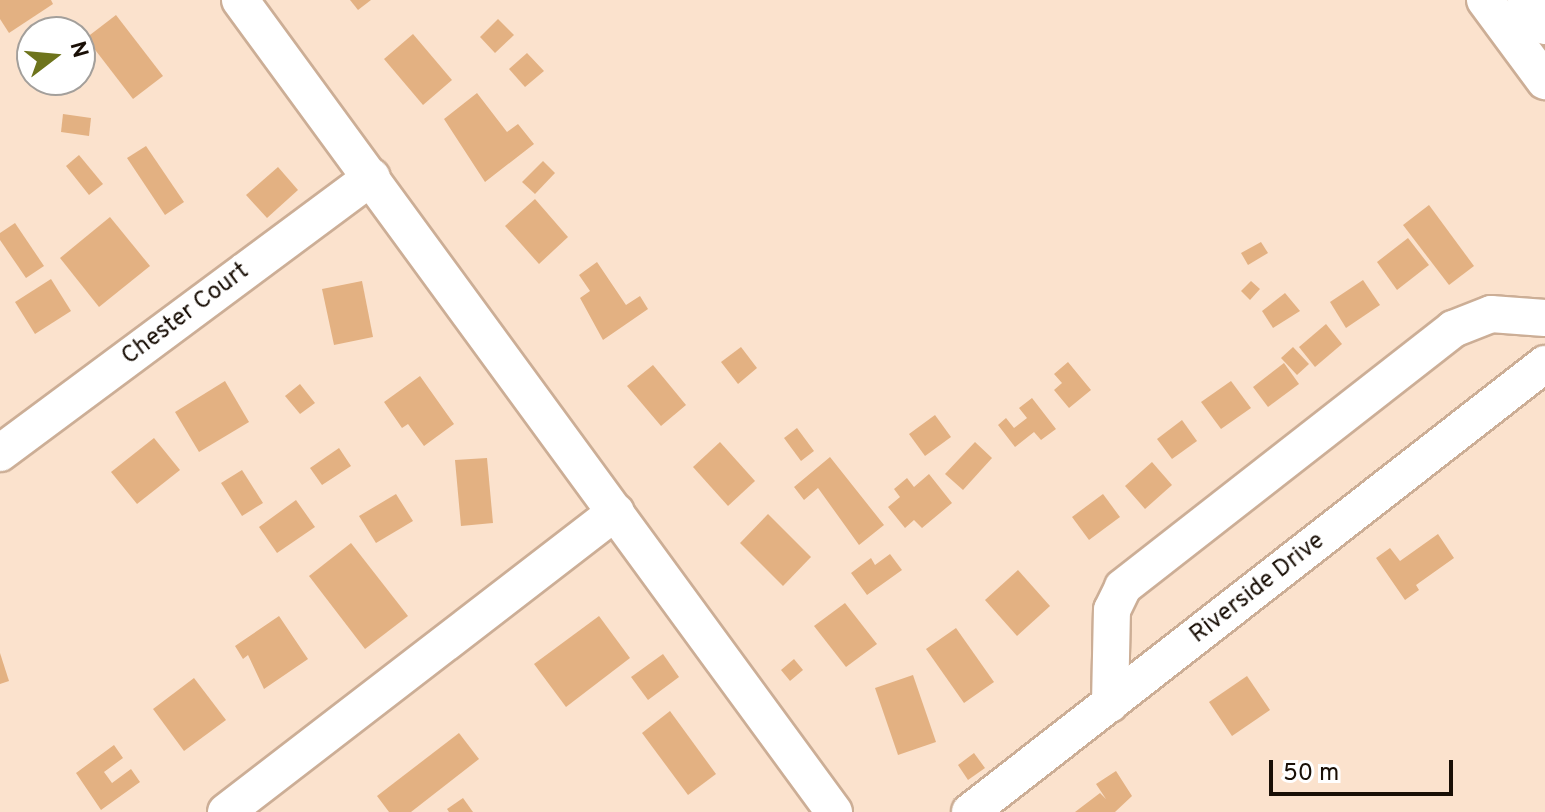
<!DOCTYPE html>
<style>
body{margin:0}
#map{position:relative;width:1545px;height:812px;overflow:hidden;background:#fbe2cd;font-family:Overpass,sans-serif}
div>[style]{position:absolute}
.building>*{inset:0;background:#e3b182}
.roads{filter:drop-shadow(2px 0 #ccae96) drop-shadow(-2px 0 #ccae96) drop-shadow(0 2px #ccae96) drop-shadow(0 -2px #ccae96)}
.minor>*{height:36px;margin:-18px;padding:0 18px;transform-origin:18px;border-radius:18px;background:#fff}
span{translate:-50% -50%;white-space:nowrap;text-align:center;line-height:1.15;-webkit-text-stroke:7px #fff;paint-order:stroke}
.street-label{font-size:24px;color:#190f06}
.north{position:absolute;left:16px;top:16px;width:80px;height:80px;box-sizing:border-box;background:#fff;border:2px solid #a39f9b;border-radius:50%;rotate:74deg;font-size:22px;font-weight:700;line-height:32px;text-align:center;color:#190f06}
.north::after{content:'';display:block;margin:auto;width:28px;height:36px;background:#6e741c;clip-path:polygon(50% 0,100% 100%,50% 72%,0 100%)}
.scale{position:absolute;left:1269px;top:760px;width:184px;height:36px;box-sizing:border-box;border:4px solid #190f06;border-top:0;padding-left:10px;font-size:24px;line-height:28px;white-space:nowrap;color:#190f06;-webkit-text-stroke:6px #fff;paint-order:stroke}
</style>
<div id="map">
<div class="building">
<div style="clip-path:polygon(0 0,51px 0,53px 4px,9px 33px,0 19px)"></div>
<div style="clip-path:polygon(350px 0,371px 0,358px 10px)"></div>
<div style="clip-path:polygon(116px 15px,163px 76px,133px 99px,86px 38px)"></div>
<div style="clip-path:polygon(498px 19px,514px 35px,495px 53px,480px 37px)"></div>
<div style="clip-path:polygon(413px 34px,452px 80px,423px 105px,384px 59px)"></div>
<div style="clip-path:polygon(527px 53px,544px 71px,525px 87px,509px 69px)"></div>
<div style="clip-path:polygon(477px 93px,507px 132px,518px 124px,534px 144px,485px 182px,444px 119px)"></div>
<div style="clip-path:polygon(63px 114px,91px 118px,89px 136px,61px 132px)"></div>
<div style="clip-path:polygon(146px 146px,184px 202px,165px 215px,127px 158px)"></div>
<div style="clip-path:polygon(79px 155px,103px 184px,89px 195px,66px 166px)"></div>
<div style="clip-path:polygon(543px 161px,555px 173px,535px 194px,522px 182px)"></div>
<div style="clip-path:polygon(278px 167px,298px 190px,267px 218px,246px 195px)"></div>
<div style="clip-path:polygon(535px 199px,568px 237px,539px 264px,505px 226px)"></div>
<div style="clip-path:polygon(1429px 205px,1474px 266px,1449px 285px,1403px 225px)"></div>
<div style="clip-path:polygon(110px 217px,150px 266px,99px 307px,60px 258px)"></div>
<div style="clip-path:polygon(15px 223px,44px 266px,26px 278px,0 240px,0 233px)"></div>
<div style="clip-path:polygon(1408px 238px,1429px 265px,1397px 290px,1377px 262px)"></div>
<div style="clip-path:polygon(1261px 242px,1268px 253px,1248px 265px,1241px 253px)"></div>
<div style="clip-path:polygon(597px 262px,626px 305px,640px 296px,648px 309px,603px 340px,580px 298px,590px 291px,579px 275px)"></div>
<div style="clip-path:polygon(51px 279px,71px 311px,35px 334px,15px 302px)"></div>
<div style="clip-path:polygon(1363px 280px,1380px 305px,1346px 328px,1330px 302px)"></div>
<div style="clip-path:polygon(362px 281px,373px 337px,334px 345px,322px 289px)"></div>
<div style="clip-path:polygon(1251px 281px,1260px 289px,1250px 300px,1241px 291px)"></div>
<div style="clip-path:polygon(1285px 293px,1300px 311px,1273px 328px,1262px 311px)"></div>
<div style="clip-path:polygon(1326px 324px,1342px 344px,1315px 367px,1299px 347px)"></div>
<div style="clip-path:polygon(741px 347px,757px 368px,738px 384px,721px 362px)"></div>
<div style="clip-path:polygon(1293px 347px,1309px 364px,1297px 375px,1281px 358px)"></div>
<div style="clip-path:polygon(1068px 362px,1091px 390px,1069px 408px,1054px 390px,1062px 383px,1054px 374px)"></div>
<div style="clip-path:polygon(1284px 363px,1299px 384px,1268px 407px,1253px 387px)"></div>
<div style="clip-path:polygon(653px 365px,686px 405px,661px 426px,627px 386px)"></div>
<div style="clip-path:polygon(420px 376px,454px 424px,424px 446px,408px 424px,402px 428px,384px 402px)"></div>
<div style="clip-path:polygon(225px 381px,249px 422px,199px 452px,175px 412px)"></div>
<div style="clip-path:polygon(1231px 381px,1251px 408px,1221px 429px,1201px 402px)"></div>
<div style="clip-path:polygon(300px 384px,315px 403px,300px 414px,285px 396px)"></div>
<div style="clip-path:polygon(1032px 398px,1056px 429px,1041px 440px,1034px 432px,1015px 447px,998px 425px,1006px 418px,1014px 428px,1027px 418px,1019px 408px)"></div>
<div style="clip-path:polygon(935px 415px,951px 437px,925px 456px,909px 434px)"></div>
<div style="clip-path:polygon(1182px 420px,1197px 441px,1172px 459px,1157px 439px)"></div>
<div style="clip-path:polygon(797px 428px,814px 451px,801px 461px,784px 438px)"></div>
<div style="clip-path:polygon(154px 438px,180px 470px,137px 504px,111px 472px)"></div>
<div style="clip-path:polygon(720px 442px,755px 481px,728px 506px,693px 467px)"></div>
<div style="clip-path:polygon(975px 442px,992px 458px,963px 490px,945px 474px)"></div>
<div style="clip-path:polygon(339px 448px,351px 466px,322px 485px,310px 468px)"></div>
<div style="clip-path:polygon(830px 457px,884px 525px,859px 545px,818px 488px,804px 500px,794px 487px)"></div>
<div style="clip-path:polygon(487px 458px,493px 523px,461px 526px,455px 460px)"></div>
<div style="clip-path:polygon(1152px 462px,1172px 485px,1145px 509px,1125px 486px)"></div>
<div style="clip-path:polygon(242px 470px,263px 503px,242px 516px,221px 483px)"></div>
<div style="clip-path:polygon(929px 474px,952px 503px,922px 528px,914px 520px,905px 528px,888px 507px,900px 497px,894px 489px,907px 478px,914px 487px)"></div>
<div style="clip-path:polygon(396px 494px,413px 521px,376px 543px,359px 516px)"></div>
<div style="clip-path:polygon(1103px 494px,1120px 517px,1089px 540px,1072px 517px)"></div>
<div style="clip-path:polygon(296px 500px,315px 527px,277px 553px,259px 527px)"></div>
<div style="clip-path:polygon(768px 514px,811px 557px,783px 586px,740px 543px)"></div>
<div style="clip-path:polygon(1438px 534px,1454px 558px,1416px 585px,1419px 590px,1405px 600px,1376px 558px,1390px 548px,1400px 561px)"></div>
<div style="clip-path:polygon(351px 543px,408px 616px,365px 649px,309px 576px)"></div>
<div style="clip-path:polygon(890px 554px,902px 570px,867px 595px,851px 573px,871px 558px,875px 565px)"></div>
<div style="clip-path:polygon(1018px 570px,1050px 606px,1017px 636px,985px 600px)"></div>
<div style="clip-path:polygon(845px 603px,877px 644px,846px 667px,814px 626px)"></div>
<div style="clip-path:polygon(279px 616px,308px 659px,264px 689px,248px 655px,243px 659px,235px 646px)"></div>
<div style="clip-path:polygon(599px 616px,630px 658px,566px 707px,534px 664px)"></div>
<div style="clip-path:polygon(956px 628px,994px 682px,964px 703px,926px 649px)"></div>
<div style="clip-path:polygon(0 653px,9px 681px,0 684px)"></div>
<div style="clip-path:polygon(663px 654px,679px 677px,648px 700px,631px 677px)"></div>
<div style="clip-path:polygon(794px 659px,803px 670px,790px 681px,781px 670px)"></div>
<div style="clip-path:polygon(913px 675px,936px 742px,898px 755px,875px 688px)"></div>
<div style="clip-path:polygon(1247px 676px,1270px 710px,1232px 736px,1209px 702px)"></div>
<div style="clip-path:polygon(194px 678px,226px 720px,184px 751px,153px 709px)"></div>
<div style="clip-path:polygon(670px 711px,716px 774px,688px 795px,642px 733px)"></div>
<div style="clip-path:polygon(459px 733px,479px 759px,411px 812px,389px 812px,377px 796px)"></div>
<div style="clip-path:polygon(114px 745px,123px 758px,104px 772px,112px 783px,131px 769px,140px 782px,101px 810px,76px 773px)"></div>
<div style="clip-path:polygon(974px 753px,985px 768px,968px 780px,958px 765px)"></div>
<div style="clip-path:polygon(1116px 771px,1132px 796px,1115px 812px,1075px 812px,1100px 793px,1106px 799px,1096px 784px)"></div>
<div style="clip-path:polygon(463px 798px,473px 812px,449px 812px,447px 809px)"></div>
</div>
<div class="roads">
<div class="minor">
<div style="left:240px;top:0;width:1006px;rotate:53.81deg"></div>
<div style="left:1485px;top:0;width:101px;rotate:53.5deg"></div>
<div style="left:1526px;top:0;width:32px;rotate:54deg"></div>
<div style="left:0;top:453px;width:463px;rotate:-36.6deg"></div>
<div style="left:1110px;top:704px;width:94px;rotate:-88.8deg"></div>
<div style="left:1112px;top:610px;width:25px;rotate:-64deg"></div>
<div style="left:1123px;top:587px;width:419px;rotate:-38deg"></div>
<div style="left:1453px;top:329px;width:41px;rotate:-21.5deg"></div>
<div style="left:1491px;top:314px;width:54px;rotate:4.2deg"></div>
<div style="left:226px;top:812px;width:492px;rotate:-37.6deg"></div>
<div style="left:970px;top:812px;width:729px;rotate:-37.92deg"></div>
</div>
</div>
<div class="street-label">
<span style="left:186px;top:315px;rotate:-37deg">Chester Court</span>
<span style="left:1258px;top:589px;rotate:-38deg">Riverside Drive</span>
</div>
<div class="north">N</div>
<div class="scale">50 m</div>
</div>
